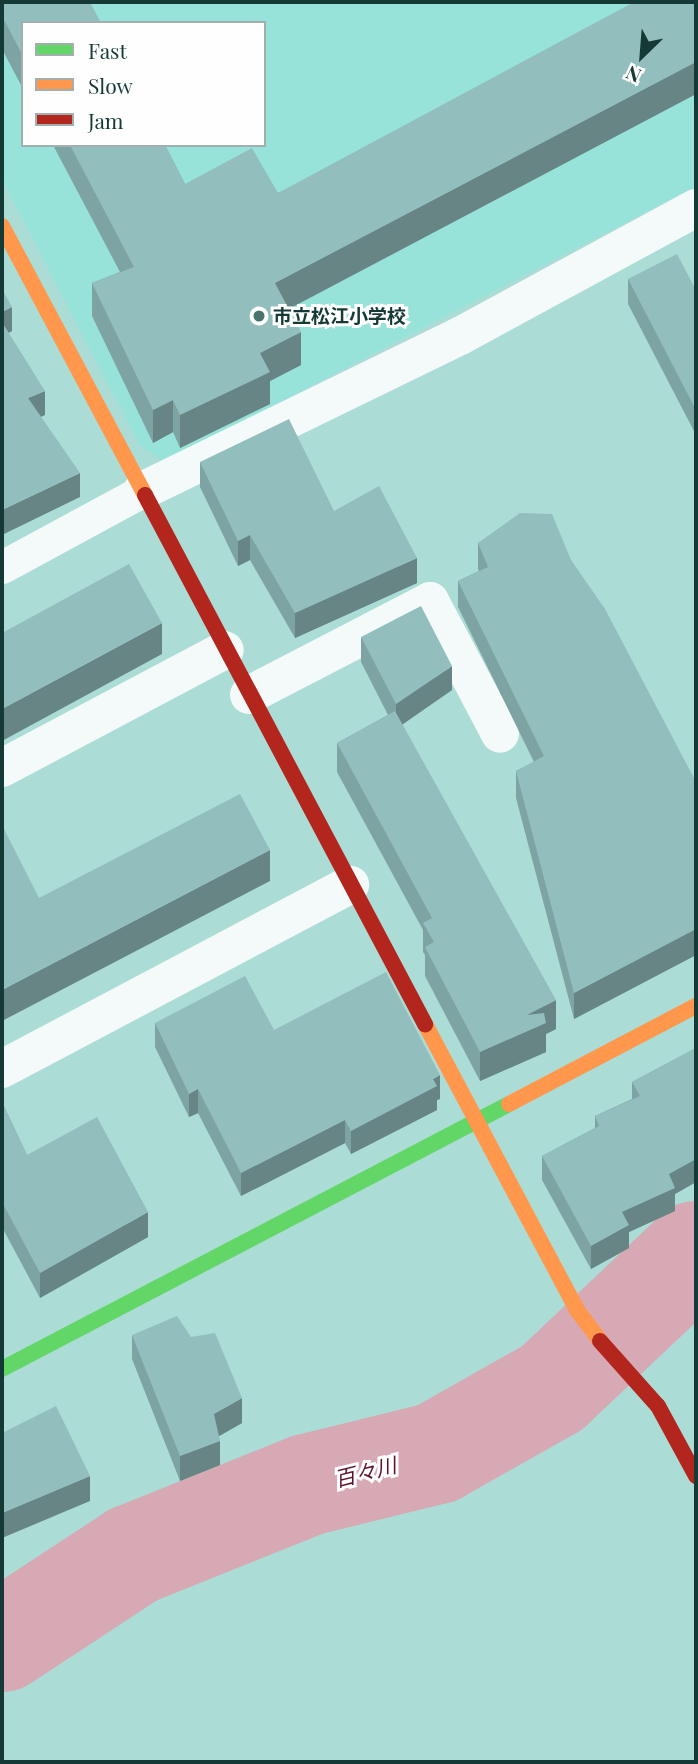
<!DOCTYPE html>
<meta charset="utf-8">
<style>
body{margin:0}
#map{position:relative;width:698px;height:1764px;overflow:hidden;background:#acdcd6;font-family:"Playfair Display","Noto Sans JP",serif}
div>[style]{position:absolute}
.built>*{inset:0;background:#97e3da}
.river>*{height:102px;margin:-51px;padding:0 51px;transform-origin:51px;border-radius:51px;background:#d6a9b4}
.lane>*{height:33px;margin:-16.5px;padding:0 16.5px;transform-origin:16.5px;border-radius:16.5px;background:#f3faf9}
.street>*{height:38px;margin:-19px;padding:0 19px;transform-origin:19px;border-radius:19px;background:#f3faf9}
.fast>*{height:16px;margin:-8px;padding:0 8px;transform-origin:8px;border-radius:8px;background:#63d668}
.slow>*{height:16px;margin:-8px;padding:0 8px;transform-origin:8px;border-radius:8px;background:#ff974d}
.jam>*{height:16px;margin:-8px;padding:0 8px;transform-origin:8px;border-radius:8px;background:#b3261e}
.wall>*{inset:0;background:#7ea3a3}
.shaded-wall>*{inset:0;background:#678585}
.building>*{inset:0;background:#93bebe}
.dots>*{width:19px;height:19px;translate:-50% -50%;box-sizing:border-box;border:4px solid #fefefe;border-radius:50%}
span{translate:-50% -50%;white-space:nowrap;text-align:center;line-height:1.15;-webkit-text-stroke:6px #fefefe;paint-order:stroke}
.poi-label{font-size:19px;color:#153a36;font-weight:700}
.left{translate:0 -50%;text-align:left}
.water-label{font-size:21px;color:#5e132c;font-style:italic}
.frame{position:absolute;inset:0;border:4px solid #153a36;pointer-events:none}
.legend{position:absolute;left:21px;top:21px;width:245px;height:126px;box-sizing:border-box;background:#fefefe;border:2px solid #a1b0ae;margin:0;padding:9px 12px;list-style:none;font-size:21px;color:#153a36}
.legend li{display:flex;align-items:center;gap:14px;height:35px}
.legend b{width:35px;border:2px solid #a1b0ae}
.north{position:absolute;left:607px;top:21px;width:70px;height:70px;-webkit-text-stroke:5px #fefefe;paint-order:stroke;rotate:205deg;font-size:19px;font-weight:700;line-height:28px;text-align:center;color:#153a36}
.north::after{content:'';display:block;margin:auto;width:24px;height:32px;background:#153a36;clip-path:polygon(50% 0,100% 100%,50% 72%,0 100%)}
</style>
<div id="map">
<div class="built">
<div style="clip-path:polygon(evenodd,2px 2px,696px 2px,696px 186px,165px 462px,140px 446px,2px 179px,2px 2px,23px 23px,264px 23px,264px 145px,23px 145px,23px 23px)"></div>
</div>
<div class="river">
<div style="left:2px;top:1641px;width:157px;rotate:-33.3deg"></div>
<div style="left:133px;top:1555px;width:188px;rotate:-21.9deg"></div>
<div style="left:307px;top:1485px;width:134px;rotate:-13.8deg"></div>
<div style="left:437px;top:1453px;width:132px;rotate:-29.5deg"></div>
<div style="left:552px;top:1388px;width:198px;rotate:-43.4deg"></div>
</div>
<div class="lane">
<div style="left:2px;top:567px;width:159px;rotate:-28.5deg"></div>
</div>
<div class="street">
<div style="left:142px;top:491px;width:354px;rotate:-26deg"></div>
<div style="left:460px;top:336px;width:268px;rotate:-28.5deg"></div>
<div style="left:249px;top:695px;width:204px;rotate:-27.4deg"></div>
<div style="left:430px;top:601px;width:150px;rotate:62.2deg"></div>
<div style="left:2px;top:768px;width:252px;rotate:-27.9deg"></div>
<div style="left:2px;top:1069px;width:394px;rotate:-27.9deg"></div>
</div>
<div class="fast">
<div style="left:2px;top:1369px;width:572px;rotate:-27.6deg"></div>
</div>
<div class="slow">
<div style="left:2px;top:226px;width:305px;rotate:62deg"></div>
<div style="left:425px;top:1024px;width:324px;rotate:62deg"></div>
<div style="left:577px;top:1310px;width:39px;rotate:53deg"></div>
<div style="left:509px;top:1104px;width:211px;rotate:-27.7deg"></div>
</div>
<div class="jam">
<div style="left:145px;top:495px;width:599px;rotate:62.11deg"></div>
<div style="left:600px;top:1341px;width:87px;rotate:48.3deg"></div>
<div style="left:658px;top:1406px;width:80px;rotate:61.5deg"></div>
</div>
<div class="wall">
<div style="clip-path:polygon(2px 2px,23px 23px,23px 89px,2px 49px)"></div>
<div style="clip-path:polygon(696px 2px,696px 94px,289px 309px,301px 365px,270px 381px,270px 404px,180px 448px,173px 432px,153px 443px,92px 316px,92px 283px,120px 272px,53px 145px,165px 145px,185px 184px,278px 193px)"></div>
<div style="clip-path:polygon(628px 279px,696px 290px,696px 435px,628px 304px)"></div>
<div style="clip-path:polygon(200px 462px,334px 511px,417px 583px,295px 638px,250px 560px,238px 566px,200px 487px)"></div>
<div style="clip-path:polygon(478px 543px,571px 560px,696px 782px,696px 955px,574px 1019px,516px 798px,516px 771px,534px 762px,458px 607px,458px 581px,479px 571px,478px 569px)"></div>
<div style="clip-path:polygon(361px 637px,452px 690px,402px 724px,556px 1029px,546px 1034px,546px 1052px,480px 1081px,425px 976px,425px 955px,423px 952px,423px 930px,337px 772px,337px 743px,388px 715px,361px 662px)"></div>
<div style="clip-path:polygon(155px 1023px,274px 1030px,440px 1099px,437px 1100px,437px 1110px,351px 1154px,345px 1143px,241px 1196px,198px 1113px,189px 1117px,155px 1047px)"></div>
<div style="clip-path:polygon(696px 1048px,696px 1182px,675px 1194px,675px 1211px,629px 1232px,629px 1248px,591px 1269px,542px 1180px,542px 1156px,595px 1128px,595px 1116px,632px 1099px,632px 1082px)"></div>
<div style="clip-path:polygon(2px 1102px,27px 1155px,148px 1237px,40px 1298px,2px 1227px)"></div>
<div style="clip-path:polygon(132px 1335px,242px 1423px,219px 1436px,220px 1465px,180px 1481px,132px 1359px)"></div>
</div>
<div class="shaded-wall">
<div style="clip-path:polygon(696px 62px,696px 94px,275px 316px,275px 283px)"></div>
<div style="clip-path:polygon(12px 307px,12px 331px,2px 337px,2px 312px)"></div>
<div style="clip-path:polygon(301px 332px,301px 365px,270px 381px,270px 404px,180px 448px,180px 415px,260px 353px)"></div>
<div style="clip-path:polygon(45px 391px,45px 415px,28px 423px,28px 398px)"></div>
<div style="clip-path:polygon(173px 400px,173px 432px,153px 443px,153px 410px)"></div>
<div style="clip-path:polygon(80px 473px,80px 497px,2px 535px,2px 510px)"></div>
<div style="clip-path:polygon(250px 535px,250px 560px,238px 566px,238px 541px)"></div>
<div style="clip-path:polygon(417px 558px,417px 583px,295px 638px,295px 613px)"></div>
<div style="clip-path:polygon(162px 623px,162px 654px,2px 741px,2px 709px)"></div>
<div style="clip-path:polygon(452px 666px,452px 690px,396px 729px,396px 704px)"></div>
<div style="clip-path:polygon(270px 850px,270px 881px,2px 1021px,2px 990px)"></div>
<div style="clip-path:polygon(696px 929px,696px 955px,574px 1019px,574px 993px)"></div>
<div style="clip-path:polygon(556px 1000px,556px 1029px,546px 1034px,546px 1052px,480px 1081px,480px 1052px,527px 1015px)"></div>
<div style="clip-path:polygon(440px 1075px,440px 1099px,437px 1100px,437px 1110px,351px 1154px,351px 1131px,433px 1079px)"></div>
<div style="clip-path:polygon(198px 1089px,198px 1113px,189px 1117px,189px 1094px)"></div>
<div style="clip-path:polygon(345px 1120px,345px 1143px,241px 1196px,241px 1173px)"></div>
<div style="clip-path:polygon(696px 1159px,696px 1182px,675px 1194px,675px 1211px,629px 1232px,629px 1248px,591px 1269px,591px 1246px,622px 1212px,669px 1174px)"></div>
<div style="clip-path:polygon(148px 1212px,148px 1237px,40px 1298px,40px 1273px)"></div>
<div style="clip-path:polygon(242px 1398px,242px 1423px,214px 1439px,214px 1414px)"></div>
<div style="clip-path:polygon(220px 1441px,220px 1465px,180px 1481px,180px 1456px)"></div>
<div style="clip-path:polygon(90px 1476px,90px 1501px,2px 1538px,2px 1513px)"></div>
</div>
<div class="building">
<div style="clip-path:polygon(2px 2px,90px 2px,101px 23px,23px 23px,23px 56px,2px 16px)"></div>
<div style="clip-path:polygon(634px 2px,696px 2px,696px 62px,275px 283px,301px 332px,260px 353px,270px 372px,180px 415px,173px 400px,153px 410px,92px 283px,134px 267px,70px 145px,165px 145px,185px 184px,252px 148px,278px 193px)"></div>
<div style="clip-path:polygon(677px 254px,696px 290px,696px 410px,628px 279px)"></div>
<div style="clip-path:polygon(2px 289px,12px 307px,2px 312px)"></div>
<div style="clip-path:polygon(2px 322px,45px 391px,28px 398px,80px 473px,2px 510px)"></div>
<div style="clip-path:polygon(289px 419px,334px 511px,379px 486px,417px 558px,295px 613px,250px 535px,238px 541px,200px 462px)"></div>
<div style="clip-path:polygon(520px 513px,552px 514px,571px 560px,605px 609px,696px 782px,696px 929px,574px 993px,516px 771px,544px 756px,458px 581px,488px 567px,478px 543px)"></div>
<div style="clip-path:polygon(129px 564px,162px 623px,2px 709px,2px 633px)"></div>
<div style="clip-path:polygon(421px 606px,452px 666px,396px 704px,361px 637px)"></div>
<div style="clip-path:polygon(395px 711px,556px 1000px,527px 1015px,544px 1013px,546px 1023px,480px 1052px,425px 947px,434px 942px,423px 923px,432px 918px,337px 743px)"></div>
<div style="clip-path:polygon(240px 794px,270px 850px,2px 990px,2px 825px,39px 898px)"></div>
<div style="clip-path:polygon(386px 972px,440px 1075px,433px 1079px,437px 1086px,351px 1131px,345px 1120px,241px 1173px,198px 1089px,189px 1094px,155px 1023px,245px 976px,274px 1030px)"></div>
<div style="clip-path:polygon(696px 1048px,696px 1159px,669px 1174px,675px 1188px,622px 1212px,629px 1225px,591px 1246px,542px 1156px,599px 1126px,595px 1116px,640px 1096px,632px 1082px)"></div>
<div style="clip-path:polygon(2px 1102px,27px 1155px,97px 1117px,148px 1212px,40px 1273px,2px 1202px)"></div>
<div style="clip-path:polygon(177px 1316px,191px 1337px,215px 1333px,242px 1398px,214px 1414px,220px 1441px,180px 1456px,132px 1335px)"></div>
<div style="clip-path:polygon(56px 1406px,90px 1476px,2px 1513px,2px 1433px)"></div>
</div>
<div class="dots">
<div style="left:259px;top:316px;background:#4a736e"></div>
</div>
<div class="poi-label">
<span class="left" style="left:273px;top:316px">市立松江小学校</span>
</div>
<div class="water-label">
<span style="left:365px;top:1471px;rotate:-14deg">百々川</span>
</div>
<div class="frame"></div>
<ul class="legend">
<li><b style="height:9px;background:#63d668"></b>Fast</li>
<li><b style="height:9px;background:#ff974d"></b>Slow</li>
<li><b style="height:9px;background:#b3261e"></b>Jam</li>
</ul>
<div class="north">N</div>
</div>
